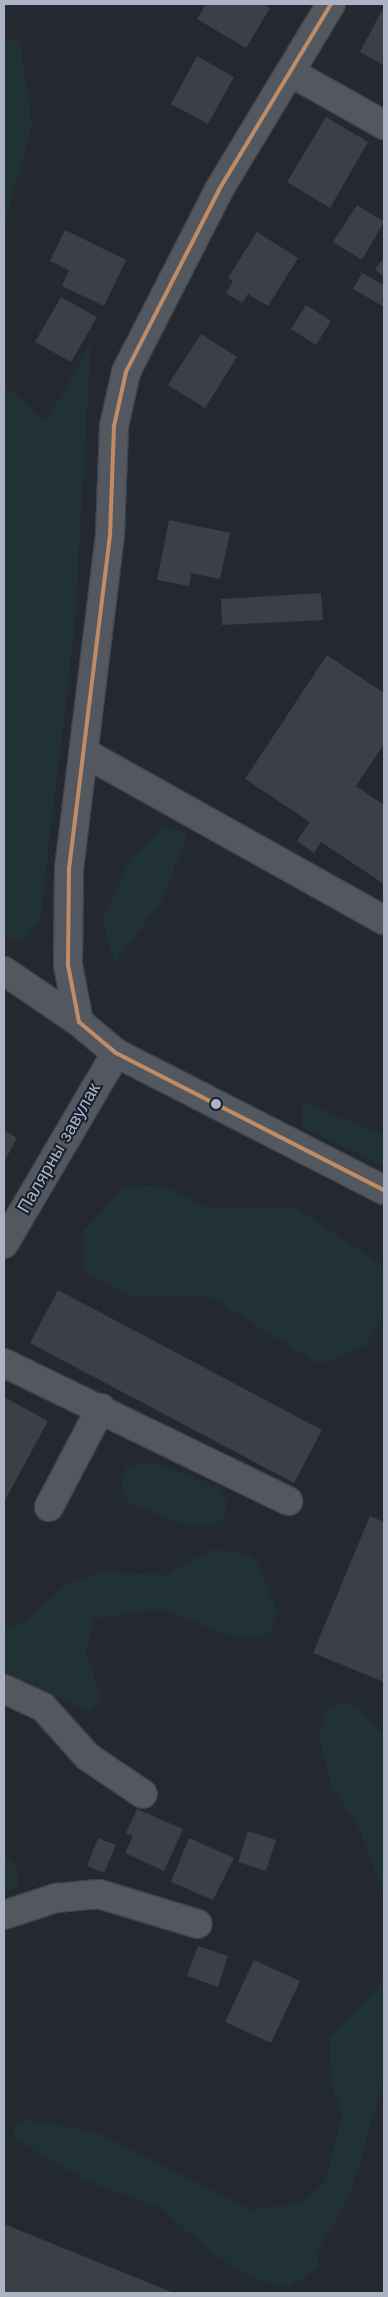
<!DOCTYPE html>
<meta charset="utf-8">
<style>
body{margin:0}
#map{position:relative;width:388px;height:2297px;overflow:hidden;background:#242831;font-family:"Work Sans",sans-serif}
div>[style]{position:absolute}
.green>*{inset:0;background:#213237}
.building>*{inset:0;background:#3c3f48}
.roads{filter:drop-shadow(1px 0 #40434a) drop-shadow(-1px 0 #40434a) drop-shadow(0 1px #40434a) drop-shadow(0 -1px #40434a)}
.minor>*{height:28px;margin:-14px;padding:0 14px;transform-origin:14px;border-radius:14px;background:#535860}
.bus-1>*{height:4px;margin:-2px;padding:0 2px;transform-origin:2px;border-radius:2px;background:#c18c65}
.dots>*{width:14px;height:14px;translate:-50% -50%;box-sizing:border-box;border:2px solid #171e2c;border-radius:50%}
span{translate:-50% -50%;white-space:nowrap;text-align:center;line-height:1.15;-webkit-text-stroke:4px #171e2c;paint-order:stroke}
.street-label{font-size:18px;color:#abb3c5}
.frame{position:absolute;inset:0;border:5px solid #abb3c5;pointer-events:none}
</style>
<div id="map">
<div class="green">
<div style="clip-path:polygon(4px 38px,20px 42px,32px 123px,4px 230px)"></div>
<div style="clip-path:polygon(91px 343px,74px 635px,40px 920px,25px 940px,8px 939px,4px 934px,4px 384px,46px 423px)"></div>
<div style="clip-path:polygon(162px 828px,188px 832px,164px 896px,115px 964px,102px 920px,131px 859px)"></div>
<div style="clip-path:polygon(303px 1102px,384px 1135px,384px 1166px,303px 1128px)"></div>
<div style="clip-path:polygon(163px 1185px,203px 1207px,297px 1209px,384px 1266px,384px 1316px,365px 1346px,319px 1365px,211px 1297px,130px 1296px,84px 1271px,84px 1231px,124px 1187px)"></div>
<div style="clip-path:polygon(154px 1463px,218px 1486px,226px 1501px,225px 1518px,210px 1527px,176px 1522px,130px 1503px,121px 1488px,127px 1466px)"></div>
<div style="clip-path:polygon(211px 1549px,245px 1553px,258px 1563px,277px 1611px,273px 1629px,259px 1639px,225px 1634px,161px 1609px,94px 1618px,86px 1651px,102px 1701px,87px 1712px,42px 1689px,4px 1682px,4px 1626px,19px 1625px,70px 1582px,101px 1572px,168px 1575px)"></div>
<div style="clip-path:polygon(344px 1703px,360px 1709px,384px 1736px,384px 1894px,359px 1828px,332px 1787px,319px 1738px,327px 1708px)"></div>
<div style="clip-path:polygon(4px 1853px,17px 1869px,18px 1886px,4px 1892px)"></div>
<div style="clip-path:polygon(384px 1972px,384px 2077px,352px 2190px,319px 2250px,318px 2267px,290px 2288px,257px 2280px,214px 2255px,162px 2209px,87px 2181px,13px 2138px,15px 2122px,31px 2120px,97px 2133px,251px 2210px,301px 2203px,325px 2182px,342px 2116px,332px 2084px,329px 2037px,378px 1988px)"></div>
</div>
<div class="building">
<div style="clip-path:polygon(206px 4px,263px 4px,270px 8px,246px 48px,197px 19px)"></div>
<div style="clip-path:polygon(384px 6px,384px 65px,360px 52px)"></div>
<div style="clip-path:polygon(197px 56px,234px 77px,208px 124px,171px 104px)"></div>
<div style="clip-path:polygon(326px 117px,368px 142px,330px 208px,287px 182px)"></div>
<div style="clip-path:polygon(357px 205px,384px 222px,362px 260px,333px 242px)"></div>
<div style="clip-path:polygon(65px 230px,126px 260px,104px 306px,62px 286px,69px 270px,50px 261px)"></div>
<div style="clip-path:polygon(257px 232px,298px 258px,268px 306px,248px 294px,242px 303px,226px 293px,233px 281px,228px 278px)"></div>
<div style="clip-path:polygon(384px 258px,384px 277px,375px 269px)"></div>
<div style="clip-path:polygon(362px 273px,384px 285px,384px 307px,353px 289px)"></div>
<div style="clip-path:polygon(61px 297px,97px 317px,71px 362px,35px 342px)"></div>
<div style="clip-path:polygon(306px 305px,331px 321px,316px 345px,291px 329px)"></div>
<div style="clip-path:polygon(201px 334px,237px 357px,205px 408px,168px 385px)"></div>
<div style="clip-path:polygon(169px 520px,230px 533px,220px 579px,191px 573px,189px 586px,157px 580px)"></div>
<div style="clip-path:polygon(321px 593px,323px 620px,222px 625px,221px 599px)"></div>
<div style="clip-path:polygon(327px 655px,384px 693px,384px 744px,356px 786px,384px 805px,384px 884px,321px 842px,314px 853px,297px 841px,310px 822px,245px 779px)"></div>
<div style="clip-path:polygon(4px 1130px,17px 1138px,4px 1162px)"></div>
<div style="clip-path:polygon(58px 1290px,322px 1430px,294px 1483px,30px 1343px)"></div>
<div style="clip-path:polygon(4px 1397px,48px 1421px,4px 1502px)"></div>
<div style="clip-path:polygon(370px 1516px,384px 1522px,384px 1682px,313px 1653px)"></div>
<div style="clip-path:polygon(137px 1809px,183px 1829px,164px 1871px,125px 1853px,133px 1836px,126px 1833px)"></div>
<div style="clip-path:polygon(248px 1831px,276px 1840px,266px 1871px,238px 1862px)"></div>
<div style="clip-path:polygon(98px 1838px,116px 1845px,104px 1873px,87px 1866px)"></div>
<div style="clip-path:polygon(189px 1838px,234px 1858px,213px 1900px,171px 1882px)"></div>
<div style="clip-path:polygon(198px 1946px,228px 1956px,218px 1987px,187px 1976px)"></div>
<div style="clip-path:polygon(254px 1960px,300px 1981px,271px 2043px,225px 2022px)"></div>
<div style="clip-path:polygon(4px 2224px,174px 2293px,4px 2293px)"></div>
</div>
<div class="roads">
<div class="minor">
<div style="left:331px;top:4px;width:217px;rotate:121.1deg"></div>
<div style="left:219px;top:190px;width:204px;rotate:117.1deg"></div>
<div style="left:126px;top:372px;width:55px;rotate:102.5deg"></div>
<div style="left:114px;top:426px;width:109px;rotate:92.1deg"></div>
<div style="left:110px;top:535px;width:336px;rotate:97deg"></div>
<div style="left:69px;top:868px;width:97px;rotate:90.6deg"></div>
<div style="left:68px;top:965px;width:58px;rotate:79.1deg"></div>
<div style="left:79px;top:1022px;width:48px;rotate:40deg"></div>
<div style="left:116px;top:1053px;width:301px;rotate:27.1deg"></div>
<div style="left:290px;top:72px;width:108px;rotate:29.4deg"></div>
<div style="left:85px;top:753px;width:342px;rotate:29.2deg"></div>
<div style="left:4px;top:971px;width:91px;rotate:34.2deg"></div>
<div style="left:4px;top:1244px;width:221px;rotate:-59.6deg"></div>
<div style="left:4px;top:1363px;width:316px;rotate:25.9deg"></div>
<div style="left:49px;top:1507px;width:112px;rotate:-62.3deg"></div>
<div style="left:4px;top:1689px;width:43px;rotate:24.8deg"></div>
<div style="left:43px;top:1707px;width:67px;rotate:48deg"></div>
<div style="left:88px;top:1757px;width:66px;rotate:33.9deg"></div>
<div style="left:4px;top:1915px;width:55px;rotate:-18.1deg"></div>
<div style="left:56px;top:1898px;width:43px;rotate:-5.3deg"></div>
<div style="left:99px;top:1894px;width:103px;rotate:16.9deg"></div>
</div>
</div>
<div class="bus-1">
<div style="left:331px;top:4px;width:217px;rotate:121.1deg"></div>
<div style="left:219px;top:190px;width:204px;rotate:117.1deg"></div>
<div style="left:126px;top:372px;width:55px;rotate:102.5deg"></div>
<div style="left:114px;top:426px;width:109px;rotate:92.1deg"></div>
<div style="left:110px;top:535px;width:336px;rotate:97deg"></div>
<div style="left:69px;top:868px;width:97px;rotate:90.6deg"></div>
<div style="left:68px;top:965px;width:58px;rotate:79.1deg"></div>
<div style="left:79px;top:1022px;width:48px;rotate:40deg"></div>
<div style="left:116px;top:1053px;width:301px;rotate:27.1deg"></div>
</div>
<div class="dots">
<div style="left:216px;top:1104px;background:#abb3c5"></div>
</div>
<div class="street-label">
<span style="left:59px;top:1148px;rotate:-60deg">Палярны завулак</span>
</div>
<div class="frame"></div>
</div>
